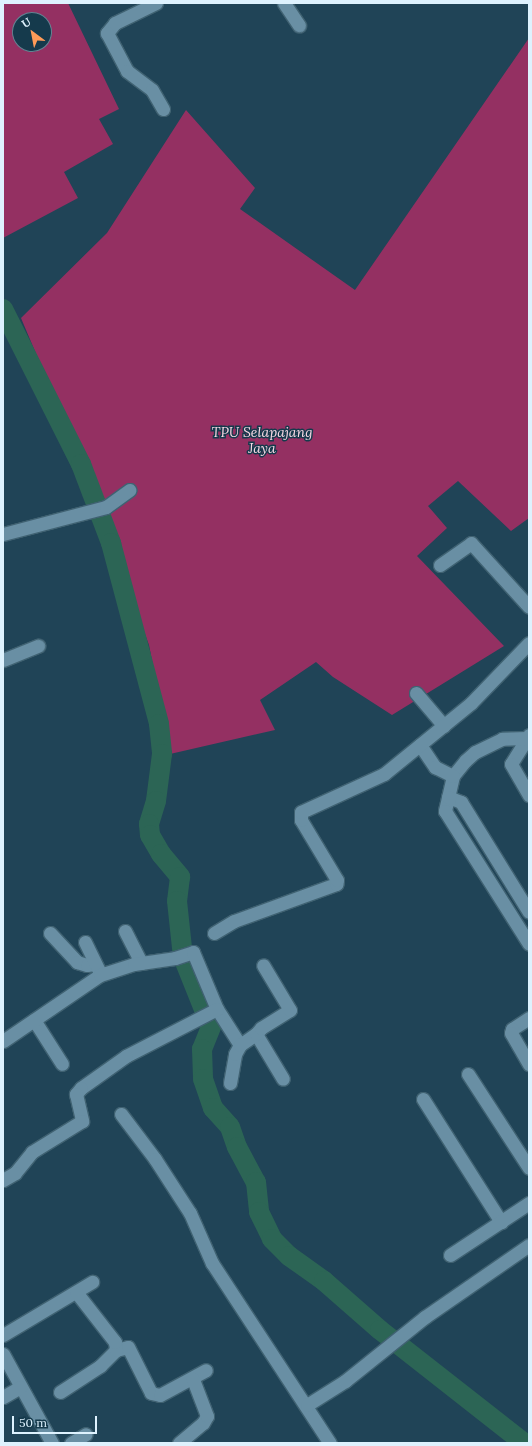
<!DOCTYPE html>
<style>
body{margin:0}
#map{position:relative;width:532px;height:1446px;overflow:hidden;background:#204457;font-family:Lora,serif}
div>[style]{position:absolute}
.green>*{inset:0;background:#943062}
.river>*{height:20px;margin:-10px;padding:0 10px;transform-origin:10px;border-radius:10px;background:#2c6555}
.roads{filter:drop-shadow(1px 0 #406272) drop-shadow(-1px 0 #406272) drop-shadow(0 1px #406272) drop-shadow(0 -1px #406272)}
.minor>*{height:13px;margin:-6.5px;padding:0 6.5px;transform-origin:6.5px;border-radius:6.5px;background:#698fa4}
span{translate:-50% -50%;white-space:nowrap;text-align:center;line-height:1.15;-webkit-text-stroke:3px #153a4c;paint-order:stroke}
.park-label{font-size:14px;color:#f8d8e4;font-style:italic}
.frame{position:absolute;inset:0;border:4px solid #def2fe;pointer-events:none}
.north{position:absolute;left:12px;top:12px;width:40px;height:40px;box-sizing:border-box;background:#153a4c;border:1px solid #658493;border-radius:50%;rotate:328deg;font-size:11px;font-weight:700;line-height:16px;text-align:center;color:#def2fe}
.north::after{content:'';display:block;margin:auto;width:14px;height:18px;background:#fe9b58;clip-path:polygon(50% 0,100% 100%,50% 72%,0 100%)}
.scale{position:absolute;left:12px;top:1416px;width:85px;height:18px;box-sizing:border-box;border:2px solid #def2fe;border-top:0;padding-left:5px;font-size:12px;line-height:14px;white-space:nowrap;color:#def2fe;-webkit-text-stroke:3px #153a4c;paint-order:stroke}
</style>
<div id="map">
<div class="green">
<div style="clip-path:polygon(evenodd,3px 3px,68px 3px,119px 109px,99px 119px,113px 144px,64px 172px,78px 198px,3px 238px,3px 3px,20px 20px,44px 20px,44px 44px,20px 44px,20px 20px)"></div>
<div style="clip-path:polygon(529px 38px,529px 518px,511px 531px,458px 481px,428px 506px,447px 528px,417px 556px,504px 646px,392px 715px,333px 677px,316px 662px,260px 700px,275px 730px,170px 754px,149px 645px,87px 475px,21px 318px,107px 233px,186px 110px,255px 188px,240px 209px,355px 290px)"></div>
</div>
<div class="river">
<div style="left:3px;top:309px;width:174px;rotate:63.3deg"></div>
<div style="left:81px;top:464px;width:85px;rotate:69.2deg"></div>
<div style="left:111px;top:543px;width:187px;rotate:75.1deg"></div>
<div style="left:159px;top:724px;width:30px;rotate:84deg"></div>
<div style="left:162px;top:754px;width:47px;rotate:97.3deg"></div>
<div style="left:156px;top:801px;width:24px;rotate:107deg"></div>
<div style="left:149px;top:824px;width:11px;rotate:85deg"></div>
<div style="left:150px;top:835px;width:22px;rotate:60deg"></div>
<div style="left:161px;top:854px;width:30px;rotate:50deg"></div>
<div style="left:180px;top:877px;width:24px;rotate:97deg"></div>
<div style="left:177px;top:901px;width:56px;rotate:83.9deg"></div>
<div style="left:183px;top:957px;width:75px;rotate:68.2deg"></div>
<div style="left:211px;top:1027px;width:24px;rotate:112deg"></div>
<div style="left:202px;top:1049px;width:30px;rotate:88deg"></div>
<div style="left:203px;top:1079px;width:31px;rotate:71deg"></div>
<div style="left:213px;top:1108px;width:25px;rotate:48deg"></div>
<div style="left:230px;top:1127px;width:21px;rotate:71deg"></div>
<div style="left:237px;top:1147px;width:40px;rotate:62deg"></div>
<div style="left:256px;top:1182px;width:30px;rotate:84deg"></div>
<div style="left:259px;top:1212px;width:30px;rotate:64deg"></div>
<div style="left:272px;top:1239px;width:24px;rotate:45deg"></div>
<div style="left:289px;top:1256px;width:43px;rotate:35.5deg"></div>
<div style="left:324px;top:1281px;width:74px;rotate:41.2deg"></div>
<div style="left:380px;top:1330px;width:183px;rotate:38.1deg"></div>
</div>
<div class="roads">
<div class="minor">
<div style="left:156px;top:3px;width:46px;rotate:154deg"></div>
<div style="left:115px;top:23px;width:13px;rotate:129deg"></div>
<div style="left:107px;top:33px;width:43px;rotate:62.2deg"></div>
<div style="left:127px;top:71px;width:31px;rotate:37deg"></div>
<div style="left:152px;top:90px;width:22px;rotate:60deg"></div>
<div style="left:284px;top:3px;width:27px;rotate:56deg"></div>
<div style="left:3px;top:534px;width:106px;rotate:-14.7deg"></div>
<div style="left:106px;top:507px;width:29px;rotate:-36deg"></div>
<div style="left:440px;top:565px;width:38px;rotate:-35deg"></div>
<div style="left:471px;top:543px;width:86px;rotate:47.8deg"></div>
<div style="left:3px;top:660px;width:38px;rotate:-22deg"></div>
<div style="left:416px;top:693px;width:43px;rotate:49.7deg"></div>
<div style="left:529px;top:735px;width:34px;rotate:122deg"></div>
<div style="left:511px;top:764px;width:36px;rotate:60deg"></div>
<div style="left:526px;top:738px;width:24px;rotate:178deg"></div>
<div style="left:502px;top:739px;width:30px;rotate:154deg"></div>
<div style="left:475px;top:752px;width:13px;rotate:138deg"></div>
<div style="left:465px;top:761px;width:19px;rotate:129deg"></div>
<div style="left:453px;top:776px;width:36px;rotate:103deg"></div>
<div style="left:445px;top:811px;width:157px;rotate:57.7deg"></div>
<div style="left:420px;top:745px;width:27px;rotate:56deg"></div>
<div style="left:435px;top:767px;width:20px;rotate:27deg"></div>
<div style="left:448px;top:797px;width:14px;rotate:21deg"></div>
<div style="left:461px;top:802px;width:129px;rotate:58.3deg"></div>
<div style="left:125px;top:931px;width:36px;rotate:63deg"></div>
<div style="left:50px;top:933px;width:40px;rotate:47deg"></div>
<div style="left:77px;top:962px;width:10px;rotate:17deg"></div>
<div style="left:87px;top:965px;width:8px;rotate:-7deg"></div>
<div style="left:214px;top:933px;width:23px;rotate:-31deg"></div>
<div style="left:234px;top:921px;width:109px;rotate:-19.9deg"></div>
<div style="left:336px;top:884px;width:4px;rotate:-76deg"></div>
<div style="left:337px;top:880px;width:70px;rotate:-121deg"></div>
<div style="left:301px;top:820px;width:8px;rotate:-90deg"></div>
<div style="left:301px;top:812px;width:91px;rotate:-24.6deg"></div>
<div style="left:384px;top:774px;width:112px;rotate:-39.2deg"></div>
<div style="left:471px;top:703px;width:83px;rotate:-46deg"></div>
<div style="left:85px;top:942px;width:32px;rotate:64deg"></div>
<div style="left:217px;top:1009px;width:43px;rotate:57.4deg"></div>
<div style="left:529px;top:1018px;width:20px;rotate:147deg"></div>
<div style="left:512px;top:1029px;width:4px;rotate:104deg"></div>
<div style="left:511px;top:1033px;width:36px;rotate:60deg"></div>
<div style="left:34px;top:1020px;width:52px;rotate:57.5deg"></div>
<div style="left:256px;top:1034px;width:52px;rotate:59deg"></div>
<div style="left:3px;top:1041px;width:117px;rotate:-34.2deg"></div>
<div style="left:100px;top:975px;width:36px;rotate:-18deg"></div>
<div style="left:134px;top:964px;width:41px;rotate:-8.3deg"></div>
<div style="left:175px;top:958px;width:19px;rotate:-18deg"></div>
<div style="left:193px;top:952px;width:62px;rotate:67.2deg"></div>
<div style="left:217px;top:1009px;width:102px;rotate:152.7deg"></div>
<div style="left:126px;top:1056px;width:55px;rotate:144.6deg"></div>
<div style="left:81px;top:1088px;width:8px;rotate:130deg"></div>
<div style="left:76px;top:1094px;width:28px;rotate:77deg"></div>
<div style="left:82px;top:1121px;width:59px;rotate:148.2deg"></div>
<div style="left:32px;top:1152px;width:27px;rotate:129deg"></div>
<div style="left:15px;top:1173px;width:14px;rotate:150deg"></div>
<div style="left:468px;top:1074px;width:112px;rotate:57deg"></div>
<div style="left:230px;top:1083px;width:29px;rotate:-80deg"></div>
<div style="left:235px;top:1054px;width:10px;rotate:-61deg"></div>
<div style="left:240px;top:1045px;width:19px;rotate:-35deg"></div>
<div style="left:256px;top:1034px;width:8px;rotate:-50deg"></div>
<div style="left:261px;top:1028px;width:34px;rotate:-32deg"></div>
<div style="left:290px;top:1010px;width:52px;rotate:-121deg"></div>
<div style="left:423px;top:1099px;width:146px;rotate:57.6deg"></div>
<div style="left:121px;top:1114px;width:56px;rotate:52.9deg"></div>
<div style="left:155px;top:1159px;width:64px;rotate:57.1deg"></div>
<div style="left:190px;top:1213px;width:55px;rotate:66.3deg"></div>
<div style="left:212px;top:1263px;width:215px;rotate:56.8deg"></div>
<div style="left:450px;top:1255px;width:95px;rotate:-33.4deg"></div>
<div style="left:3px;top:1335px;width:104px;rotate:-30.8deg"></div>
<div style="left:116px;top:1350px;width:12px;rotate:-14deg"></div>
<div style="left:128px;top:1347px;width:51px;rotate:63.4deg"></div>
<div style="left:151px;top:1393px;width:9px;rotate:13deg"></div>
<div style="left:160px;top:1395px;width:52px;rotate:-28.5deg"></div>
<div style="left:3px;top:1354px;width:102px;rotate:61.2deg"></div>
<div style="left:60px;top:1392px;width:48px;rotate:-33deg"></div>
<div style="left:100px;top:1366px;width:23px;rotate:-45deg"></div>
<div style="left:116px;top:1350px;width:8px;rotate:-97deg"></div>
<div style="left:115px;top:1342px;width:63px;rotate:-128deg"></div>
<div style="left:3px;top:1397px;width:20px;rotate:-30deg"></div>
<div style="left:307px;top:1405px;width:45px;rotate:-32.3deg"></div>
<div style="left:345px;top:1381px;width:102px;rotate:-38.7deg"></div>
<div style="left:425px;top:1317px;width:126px;rotate:-34.7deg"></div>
<div style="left:71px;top:1443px;width:17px;rotate:-31deg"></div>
<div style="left:179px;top:1443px;width:31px;rotate:-40deg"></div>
<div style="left:203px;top:1423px;width:8px;rotate:-60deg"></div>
<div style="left:207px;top:1416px;width:40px;rotate:-111deg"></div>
</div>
</div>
<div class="park-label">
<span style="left:262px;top:440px">TPU Selapajang<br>Jaya</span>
</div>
<div class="frame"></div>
<div class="north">U</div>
<div class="scale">50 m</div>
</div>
